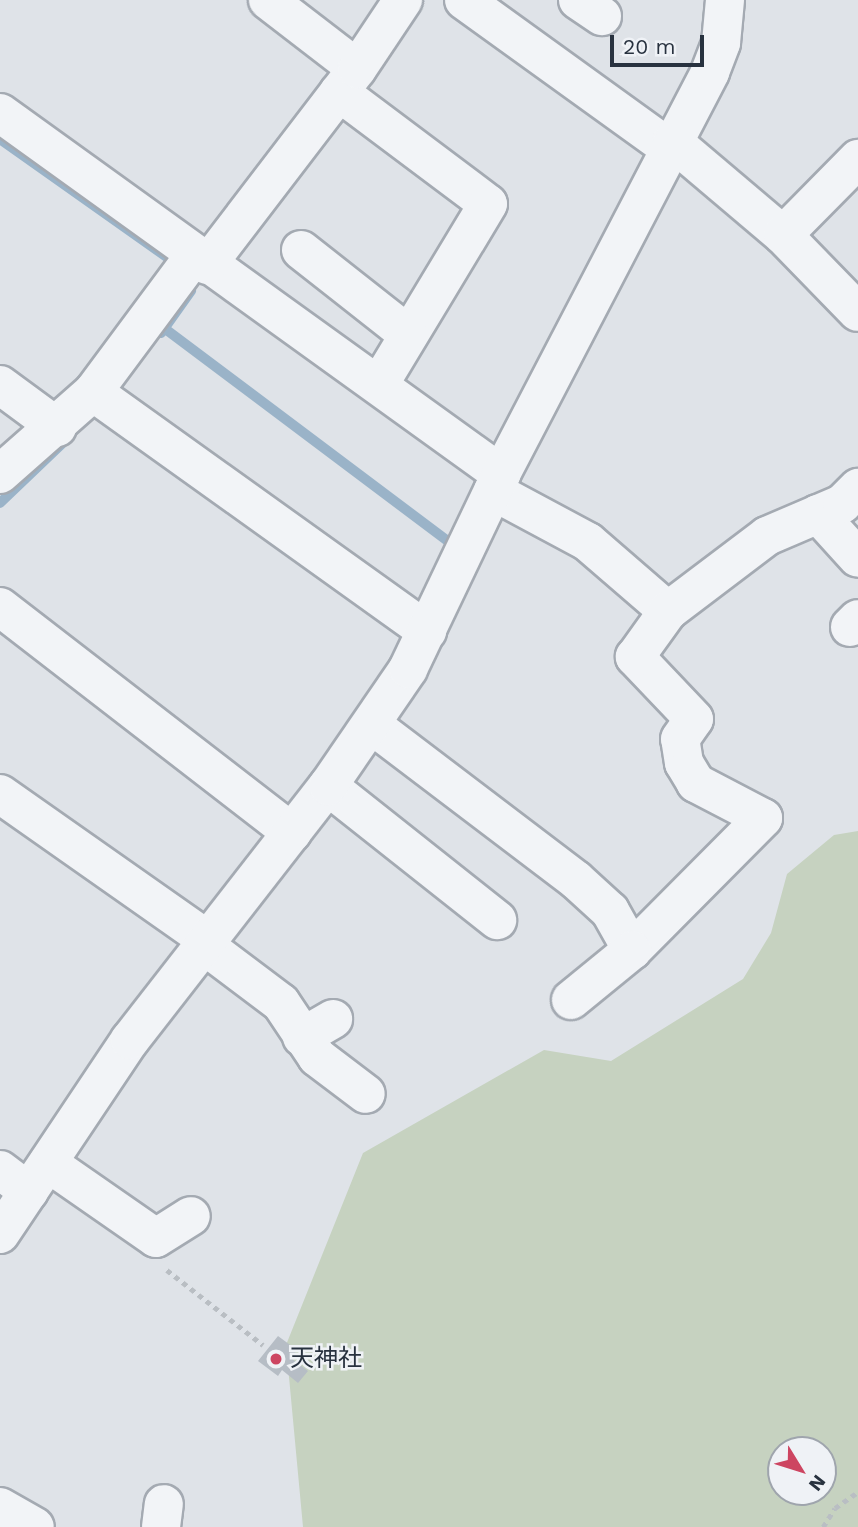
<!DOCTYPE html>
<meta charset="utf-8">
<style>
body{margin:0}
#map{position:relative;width:858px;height:1527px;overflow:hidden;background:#dfe3e8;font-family:"Work Sans","Noto Sans JP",sans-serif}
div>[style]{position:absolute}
.green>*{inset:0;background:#c6d2c0}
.stream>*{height:10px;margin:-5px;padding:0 5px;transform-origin:5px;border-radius:5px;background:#9ab3c8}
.building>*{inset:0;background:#b6bdc5}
.path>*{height:4.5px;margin-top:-2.25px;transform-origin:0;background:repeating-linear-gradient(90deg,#b9bec3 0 5px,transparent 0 10px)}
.roads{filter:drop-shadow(2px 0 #a4aab2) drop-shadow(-2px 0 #a4aab2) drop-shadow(0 2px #a4aab2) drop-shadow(0 -2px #a4aab2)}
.minor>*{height:38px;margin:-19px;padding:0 19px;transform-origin:19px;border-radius:19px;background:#f2f4f7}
.dots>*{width:19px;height:19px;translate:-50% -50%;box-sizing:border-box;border:4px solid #eff2f6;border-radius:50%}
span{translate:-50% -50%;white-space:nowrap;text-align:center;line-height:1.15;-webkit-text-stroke:5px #eff2f6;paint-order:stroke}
.poi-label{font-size:24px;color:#28323f}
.left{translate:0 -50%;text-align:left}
.north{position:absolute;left:767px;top:1436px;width:70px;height:70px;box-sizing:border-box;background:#eff2f6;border:2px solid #9fa5ad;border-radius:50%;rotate:128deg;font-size:19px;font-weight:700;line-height:28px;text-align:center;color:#28323f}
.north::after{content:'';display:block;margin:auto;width:24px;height:32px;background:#cd4561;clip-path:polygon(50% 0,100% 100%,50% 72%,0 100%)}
.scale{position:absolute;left:610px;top:35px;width:94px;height:32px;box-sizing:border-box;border:4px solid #28323f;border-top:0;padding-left:9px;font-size:21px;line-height:24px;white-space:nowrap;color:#28323f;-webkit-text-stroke:5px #eff2f6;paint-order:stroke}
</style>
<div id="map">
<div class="green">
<div style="clip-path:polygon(evenodd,858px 831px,858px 1527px,303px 1527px,286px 1345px,363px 1153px,544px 1050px,611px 1061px,743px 979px,771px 933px,787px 874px,834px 835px,858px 831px,781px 1450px,823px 1450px,823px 1492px,781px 1492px,781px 1450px)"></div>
</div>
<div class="stream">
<div style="left:0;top:139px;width:218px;rotate:35.3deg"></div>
<div style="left:164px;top:328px;width:361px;rotate:36.9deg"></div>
<div style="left:453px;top:545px;width:4px;rotate:117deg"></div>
<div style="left:161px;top:333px;width:52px;rotate:-54.5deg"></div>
<div style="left:0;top:503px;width:97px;rotate:-43.7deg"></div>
</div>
<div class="building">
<div style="clip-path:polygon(278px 1336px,297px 1350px,291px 1358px,308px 1371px,298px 1383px,282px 1370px,278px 1376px,258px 1361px)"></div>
</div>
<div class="path">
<div style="left:167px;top:1270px;width:122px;rotate:38deg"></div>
<div style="left:823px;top:1527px;width:22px;rotate:-58deg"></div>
<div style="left:835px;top:1508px;width:28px;rotate:-35deg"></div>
</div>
<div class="roads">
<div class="minor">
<div style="left:268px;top:0;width:98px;rotate:37.6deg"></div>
<div style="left:464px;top:0;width:251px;rotate:35.8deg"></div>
<div style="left:578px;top:0;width:29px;rotate:34deg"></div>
<div style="left:339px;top:92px;width:186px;rotate:36.9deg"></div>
<div style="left:488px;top:204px;width:211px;rotate:121.1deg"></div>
<div style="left:0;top:113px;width:618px;rotate:35.77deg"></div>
<div style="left:672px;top:141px;width:145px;rotate:40.3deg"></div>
<div style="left:783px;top:235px;width:107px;rotate:45.8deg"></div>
<div style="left:783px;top:235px;width:107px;rotate:-45.4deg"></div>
<div style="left:301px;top:250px;width:137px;rotate:38.2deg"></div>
<div style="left:207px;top:265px;width:247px;rotate:-52.6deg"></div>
<div style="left:357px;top:69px;width:83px;rotate:-56.3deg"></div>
<div style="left:0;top:385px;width:71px;rotate:36.4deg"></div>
<div style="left:93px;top:392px;width:411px;rotate:35.6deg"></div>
<div style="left:0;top:474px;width:124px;rotate:-41.4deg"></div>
<div style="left:93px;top:392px;width:169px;rotate:-53.4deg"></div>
<div style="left:493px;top:491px;width:108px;rotate:28.2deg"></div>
<div style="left:588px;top:542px;width:106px;rotate:40.8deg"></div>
<div style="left:818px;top:514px;width:59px;rotate:47.7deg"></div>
<div style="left:0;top:607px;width:369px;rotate:37.7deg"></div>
<div style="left:850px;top:627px;width:11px;rotate:-45deg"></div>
<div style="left:372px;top:725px;width:256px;rotate:37.2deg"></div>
<div style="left:576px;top:880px;width:46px;rotate:42.4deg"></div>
<div style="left:610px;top:911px;width:45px;rotate:60.6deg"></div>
<div style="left:632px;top:950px;width:186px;rotate:-45.2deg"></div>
<div style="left:763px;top:818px;width:76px;rotate:-152.4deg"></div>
<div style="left:696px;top:783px;width:23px;rotate:-121deg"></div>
<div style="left:684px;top:763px;width:24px;rotate:-99deg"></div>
<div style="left:680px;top:739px;width:24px;rotate:-55deg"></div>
<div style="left:694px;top:719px;width:86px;rotate:-133.6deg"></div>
<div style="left:635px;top:657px;width:57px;rotate:-54.3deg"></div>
<div style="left:668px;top:611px;width:124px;rotate:-37.1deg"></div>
<div style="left:767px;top:536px;width:82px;rotate:-23.1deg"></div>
<div style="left:842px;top:504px;width:23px;rotate:-45deg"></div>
<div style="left:328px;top:786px;width:216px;rotate:38.4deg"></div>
<div style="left:0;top:794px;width:254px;rotate:35.1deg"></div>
<div style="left:204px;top:945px;width:96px;rotate:37deg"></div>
<div style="left:281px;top:1003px;width:65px;rotate:56.3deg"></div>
<div style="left:317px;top:1057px;width:61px;rotate:37.1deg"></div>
<div style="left:571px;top:1000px;width:79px;rotate:-39.3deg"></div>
<div style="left:302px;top:1037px;width:36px;rotate:-30deg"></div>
<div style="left:48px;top:1163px;width:131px;rotate:34.8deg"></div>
<div style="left:156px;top:1238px;width:41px;rotate:-32.2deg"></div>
<div style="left:0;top:1170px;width:36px;rotate:37deg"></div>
<div style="left:0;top:1234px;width:234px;rotate:-56.2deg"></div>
<div style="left:130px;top:1040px;width:322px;rotate:-52.1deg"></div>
<div style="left:328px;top:786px;width:142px;rotate:-55.6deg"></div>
<div style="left:408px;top:669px;width:216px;rotate:-64.5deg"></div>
<div style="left:501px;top:474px;width:453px;rotate:-62.5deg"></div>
<div style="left:710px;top:72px;width:31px;rotate:-69deg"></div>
<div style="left:721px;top:43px;width:43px;rotate:-84.7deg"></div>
<div style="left:0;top:1507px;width:40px;rotate:29.7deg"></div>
<div style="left:161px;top:1527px;width:23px;rotate:-83deg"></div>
</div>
</div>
<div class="dots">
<div style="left:276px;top:1359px;background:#cd4561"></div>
</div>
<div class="poi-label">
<span class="left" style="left:290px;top:1359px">天神社</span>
</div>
<div class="north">N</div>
<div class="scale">20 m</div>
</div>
